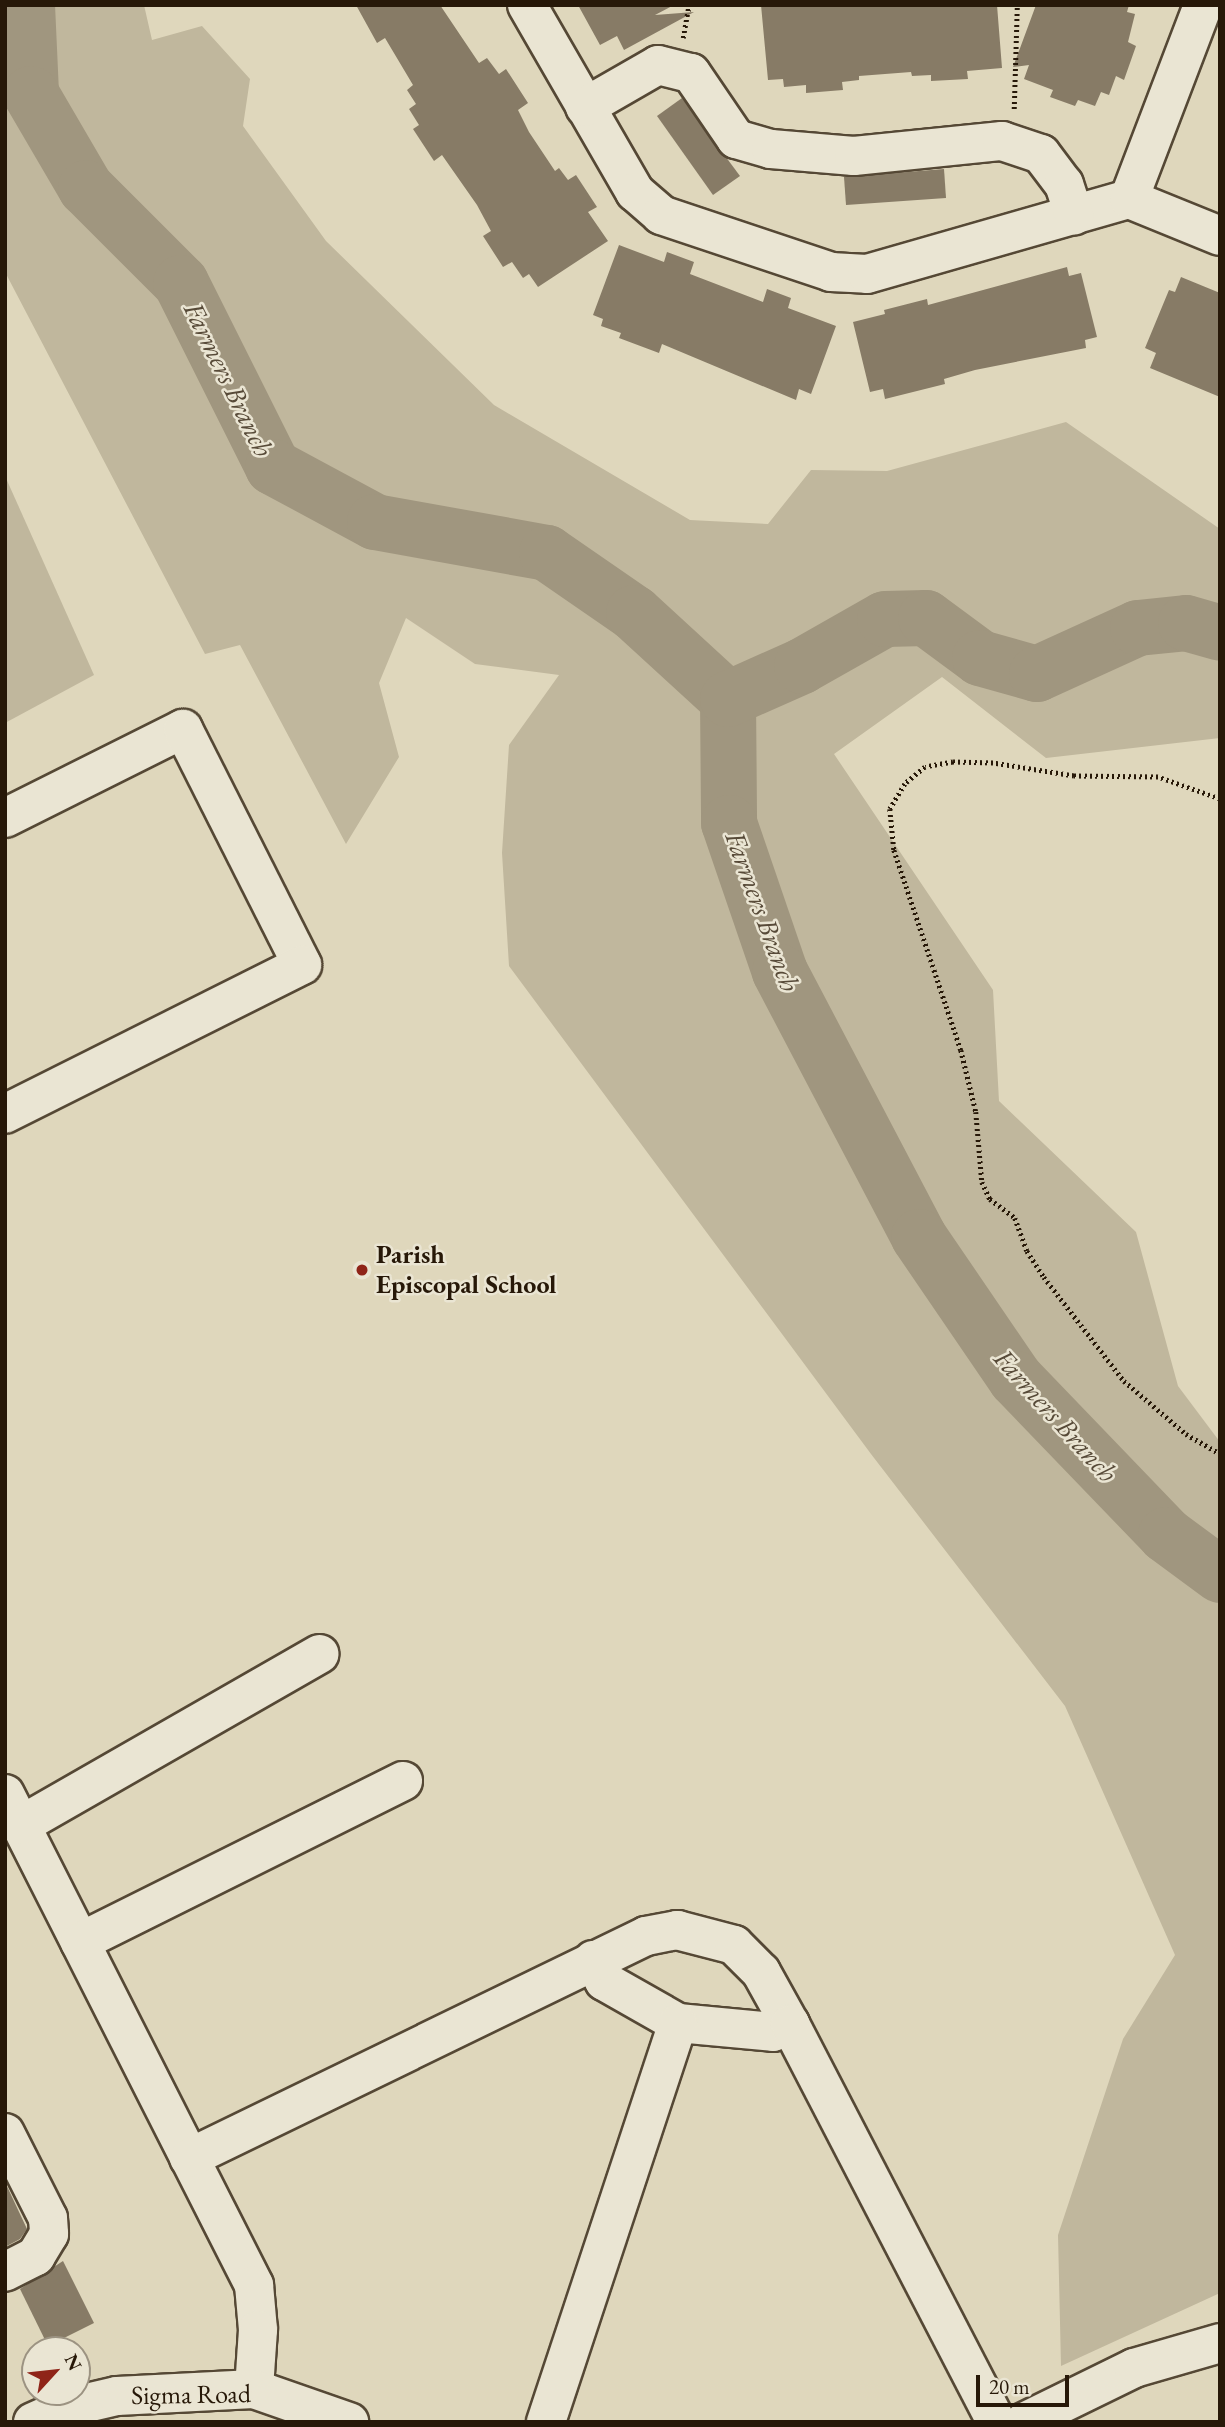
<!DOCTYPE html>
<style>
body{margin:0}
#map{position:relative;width:1225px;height:2427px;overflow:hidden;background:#dfd7bc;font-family:"EB Garamond",serif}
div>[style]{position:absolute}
.green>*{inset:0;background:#c0b79d}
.river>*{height:56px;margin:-28px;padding:0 28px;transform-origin:28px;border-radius:28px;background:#a0967f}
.building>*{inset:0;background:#877b66}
.path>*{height:4.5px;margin-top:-2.25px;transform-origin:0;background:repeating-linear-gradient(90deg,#271808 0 2px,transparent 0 5.5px)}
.roads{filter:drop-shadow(2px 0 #554835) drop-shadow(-2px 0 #554835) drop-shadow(0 2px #554835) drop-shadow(0 -2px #554835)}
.minor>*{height:38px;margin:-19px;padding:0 19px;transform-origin:19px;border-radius:19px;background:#eae5d3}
.dots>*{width:19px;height:19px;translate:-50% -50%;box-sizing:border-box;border:4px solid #eae5d3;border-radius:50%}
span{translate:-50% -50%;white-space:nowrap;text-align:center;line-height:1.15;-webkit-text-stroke:5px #eae5d3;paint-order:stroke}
.poi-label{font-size:26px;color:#271808;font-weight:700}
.left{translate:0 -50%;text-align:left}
.street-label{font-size:26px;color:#271808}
.water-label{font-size:28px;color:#574a38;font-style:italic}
.frame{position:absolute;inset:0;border:7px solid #271808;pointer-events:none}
.north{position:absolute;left:21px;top:2336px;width:70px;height:70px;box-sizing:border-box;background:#eae5d3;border:2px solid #9c9382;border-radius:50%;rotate:63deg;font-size:19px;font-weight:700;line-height:28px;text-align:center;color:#271808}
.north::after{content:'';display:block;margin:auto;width:24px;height:32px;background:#8f2418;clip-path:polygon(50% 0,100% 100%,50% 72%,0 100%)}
.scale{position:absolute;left:976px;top:2375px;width:93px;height:32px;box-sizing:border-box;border:4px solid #271808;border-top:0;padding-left:9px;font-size:21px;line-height:24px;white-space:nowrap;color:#271808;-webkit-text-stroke:5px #eae5d3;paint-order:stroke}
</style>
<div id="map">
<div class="green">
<div style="clip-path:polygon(5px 5px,144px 5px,152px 40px,202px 26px,250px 79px,243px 126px,326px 241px,494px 405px,690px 520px,768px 524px,811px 470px,887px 471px,1066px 422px,1220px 529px,1220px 738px,1046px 758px,942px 677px,834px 754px,993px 990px,999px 1101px,1136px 1232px,1178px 1386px,1220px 1442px,1220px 2293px,1061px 2366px,1058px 2235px,1123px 2039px,1175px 1955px,1065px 1706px,871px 1454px,509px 966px,502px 853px,509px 745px,559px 675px,475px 664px,406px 618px,379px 683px,399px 757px,346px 844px,240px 645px,205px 654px,5px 272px)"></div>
<div style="clip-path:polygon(5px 476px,94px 675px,5px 723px)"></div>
</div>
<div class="river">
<div style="left:27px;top:5px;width:89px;rotate:87.4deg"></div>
<div style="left:31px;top:94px;width:109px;rotate:59.7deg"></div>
<div style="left:86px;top:188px;width:134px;rotate:45deg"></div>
<div style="left:181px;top:283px;width:206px;rotate:63.4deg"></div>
<div style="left:273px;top:467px;width:116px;rotate:28.3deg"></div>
<div style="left:375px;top:522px;width:175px;rotate:10.2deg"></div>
<div style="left:547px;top:553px;width:106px;rotate:34.6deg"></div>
<div style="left:634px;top:613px;width:127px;rotate:42.5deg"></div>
<div style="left:728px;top:699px;width:124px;rotate:89.5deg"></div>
<div style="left:729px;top:823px;width:157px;rotate:71.1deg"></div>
<div style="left:780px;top:972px;width:299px;rotate:62.3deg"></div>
<div style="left:919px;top:1237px;width:172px;rotate:55.7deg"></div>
<div style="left:1016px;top:1379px;width:216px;rotate:46.1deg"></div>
<div style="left:1166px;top:1535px;width:67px;rotate:36.5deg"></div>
<div style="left:728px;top:699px;width:81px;rotate:-24deg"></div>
<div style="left:802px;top:666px;width:95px;rotate:-29.5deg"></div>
<div style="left:885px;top:619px;width:41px;rotate:-1.4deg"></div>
<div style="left:926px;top:618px;width:67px;rotate:36.5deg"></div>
<div style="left:980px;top:658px;width:59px;rotate:15.7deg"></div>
<div style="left:1037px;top:674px;width:111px;rotate:-24.5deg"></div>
<div style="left:1138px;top:628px;width:48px;rotate:-5.9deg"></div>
<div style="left:1186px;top:623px;width:35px;rotate:16deg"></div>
</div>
<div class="building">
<div style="clip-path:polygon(356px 5px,440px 5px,479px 63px,487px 58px,499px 74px,506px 69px,528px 103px,518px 110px,529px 132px,555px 171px,559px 168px,568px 180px,576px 175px,597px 207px,588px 212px,608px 241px,538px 287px,529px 274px,523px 278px,512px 262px,503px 267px,483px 236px,491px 231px,477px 205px,442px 155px,434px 161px,413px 129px,419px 125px,409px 109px,416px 104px,407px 90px,413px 85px,385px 38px,377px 43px)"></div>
<div style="clip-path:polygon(578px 5px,674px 5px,655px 15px,694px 12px,624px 50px,617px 36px,600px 45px)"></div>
<div style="clip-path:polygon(761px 5px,997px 5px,1002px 68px,967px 71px,968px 79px,931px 81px,931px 75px,912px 76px,911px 72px,859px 76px,859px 80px,842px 82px,843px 90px,806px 93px,806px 85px,784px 87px,783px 79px,768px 80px)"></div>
<div style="clip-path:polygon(1036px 5px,1129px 5px,1127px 12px,1135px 14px,1128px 42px,1136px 46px,1124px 80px,1116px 76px,1109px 95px,1101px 92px,1095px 106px,1078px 100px,1075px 106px,1050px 97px,1053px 90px,1024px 79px,1029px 65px,1013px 67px)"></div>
<div style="clip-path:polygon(682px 98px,740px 176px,713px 195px,657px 116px)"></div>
<div style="clip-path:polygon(944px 169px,946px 198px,846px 205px,844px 177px)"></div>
<div style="clip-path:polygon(619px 245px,664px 262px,667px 252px,694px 262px,690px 274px,763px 302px,767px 289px,791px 298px,788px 308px,836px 326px,811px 394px,799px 389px,796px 400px,662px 344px,659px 353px,619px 338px,621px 333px,601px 326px,603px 319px,593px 315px)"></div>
<div style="clip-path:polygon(1067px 267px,1069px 276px,1081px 273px,1097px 337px,1085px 340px,1086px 348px,975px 370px,944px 379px,945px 384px,885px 399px,883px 389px,870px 392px,853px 322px,885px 314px,884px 310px,927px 299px,928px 305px)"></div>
<div style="clip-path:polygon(1181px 277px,1220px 293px,1220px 397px,1150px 368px,1156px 353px,1145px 348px,1169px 290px,1175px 292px)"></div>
<div style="clip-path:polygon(5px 2182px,27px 2229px,20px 2239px,5px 2247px)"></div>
<div style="clip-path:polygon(63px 2261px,94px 2323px,48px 2346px,20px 2289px)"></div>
</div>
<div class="path">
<div style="left:683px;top:38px;width:34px;rotate:-80deg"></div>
<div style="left:1014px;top:109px;width:104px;rotate:-88.3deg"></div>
<div style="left:1220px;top:799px;width:66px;rotate:-160.5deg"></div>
<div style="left:1158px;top:777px;width:84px;rotate:-179.3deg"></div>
<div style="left:1074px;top:776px;width:82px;rotate:-170.9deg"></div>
<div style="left:993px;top:763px;width:40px;rotate:-178.6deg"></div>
<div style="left:953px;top:762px;width:28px;rotate:170deg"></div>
<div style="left:925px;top:767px;width:26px;rotate:140deg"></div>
<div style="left:905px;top:784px;width:29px;rotate:121deg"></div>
<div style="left:890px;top:809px;width:41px;rotate:84.4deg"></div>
<div style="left:894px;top:850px;width:211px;rotate:71.5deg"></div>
<div style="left:961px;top:1050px;width:64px;rotate:76.4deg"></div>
<div style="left:976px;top:1112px;width:70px;rotate:85.1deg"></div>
<div style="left:982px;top:1182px;width:19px;rotate:65deg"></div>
<div style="left:990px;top:1199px;width:31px;rotate:37deg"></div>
<div style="left:1015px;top:1218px;width:35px;rotate:70deg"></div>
<div style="left:1027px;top:1251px;width:31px;rotate:57deg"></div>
<div style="left:1044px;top:1277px;width:131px;rotate:52.4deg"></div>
<div style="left:1124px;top:1381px;width:82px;rotate:40.5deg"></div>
<div style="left:1186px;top:1434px;width:39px;rotate:30deg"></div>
</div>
<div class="roads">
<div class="minor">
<div style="left:527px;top:5px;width:216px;rotate:60deg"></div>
<div style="left:635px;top:192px;width:35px;rotate:41deg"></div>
<div style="left:661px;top:215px;width:179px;rotate:18.5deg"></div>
<div style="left:831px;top:272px;width:36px;rotate:3deg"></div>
<div style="left:867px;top:274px;width:273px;rotate:-16deg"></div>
<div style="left:1129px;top:199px;width:208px;rotate:-69.1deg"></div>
<div style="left:585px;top:107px;width:84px;rotate:-29.9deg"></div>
<div style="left:658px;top:65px;width:34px;rotate:14deg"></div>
<div style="left:691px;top:73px;width:80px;rotate:55.7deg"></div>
<div style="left:736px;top:139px;width:36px;rotate:16deg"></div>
<div style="left:771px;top:149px;width:83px;rotate:4.8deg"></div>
<div style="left:854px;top:156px;width:149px;rotate:-5.8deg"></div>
<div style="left:1002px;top:141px;width:41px;rotate:18.4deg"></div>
<div style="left:1041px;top:154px;width:38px;rotate:53deg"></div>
<div style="left:1064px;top:184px;width:33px;rotate:72deg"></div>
<div style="left:1129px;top:199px;width:98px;rotate:22.1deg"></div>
<div style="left:5px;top:818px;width:199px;rotate:-26.6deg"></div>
<div style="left:183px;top:729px;width:264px;rotate:63.2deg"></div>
<div style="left:302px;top:965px;width:332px;rotate:153.4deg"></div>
<div style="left:5px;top:1794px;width:551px;rotate:63.11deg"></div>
<div style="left:254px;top:2285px;width:45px;rotate:84.9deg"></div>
<div style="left:258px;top:2330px;width:59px;rotate:93.9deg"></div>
<div style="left:21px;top:1825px;width:344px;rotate:-29.8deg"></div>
<div style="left:80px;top:1942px;width:361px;rotate:-26.5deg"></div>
<div style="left:593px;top:1960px;width:24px;rotate:62deg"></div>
<div style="left:604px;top:1981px;width:85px;rotate:29.6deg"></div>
<div style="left:678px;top:2023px;width:95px;rotate:5.4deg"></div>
<div style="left:773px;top:2032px;width:19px;rotate:-25deg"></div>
<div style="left:5px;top:2133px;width:95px;rotate:63.2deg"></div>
<div style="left:48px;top:2218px;width:16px;rotate:86deg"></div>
<div style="left:49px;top:2234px;width:26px;rotate:121deg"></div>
<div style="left:36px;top:2256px;width:35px;rotate:153deg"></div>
<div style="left:189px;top:2158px;width:508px;rotate:-25.91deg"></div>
<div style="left:646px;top:1936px;width:32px;rotate:-11deg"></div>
<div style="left:677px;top:1930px;width:59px;rotate:14.7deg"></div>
<div style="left:734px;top:1945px;width:38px;rotate:45deg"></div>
<div style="left:761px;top:1972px;width:60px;rotate:60.9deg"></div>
<div style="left:790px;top:2024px;width:448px;rotate:62.6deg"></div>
<div style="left:33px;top:2422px;width:35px;rotate:-24deg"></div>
<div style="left:65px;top:2408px;width:53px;rotate:-13deg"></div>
<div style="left:117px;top:2396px;width:137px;rotate:-2.9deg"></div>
<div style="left:254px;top:2389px;width:101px;rotate:19.2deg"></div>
<div style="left:546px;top:2422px;width:420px;rotate:-71.7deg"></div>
<div style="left:1024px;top:2422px;width:123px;rotate:-26.1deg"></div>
<div style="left:1134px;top:2368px;width:90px;rotate:-16.2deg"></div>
</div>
</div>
<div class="dots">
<div style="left:362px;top:1270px;background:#8f2418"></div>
</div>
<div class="poi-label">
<span class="left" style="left:376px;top:1270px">Parish<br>Episcopal School</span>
</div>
<div class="street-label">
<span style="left:191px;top:2395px;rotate:-1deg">Sigma Road</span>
</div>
<div class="water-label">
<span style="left:229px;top:379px;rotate:64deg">Farmers Branch</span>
<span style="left:763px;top:911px;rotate:70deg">Farmers Branch</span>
<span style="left:1056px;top:1415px;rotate:48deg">Farmers Branch</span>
</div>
<div class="frame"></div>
<div class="north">N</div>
<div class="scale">20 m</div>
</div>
